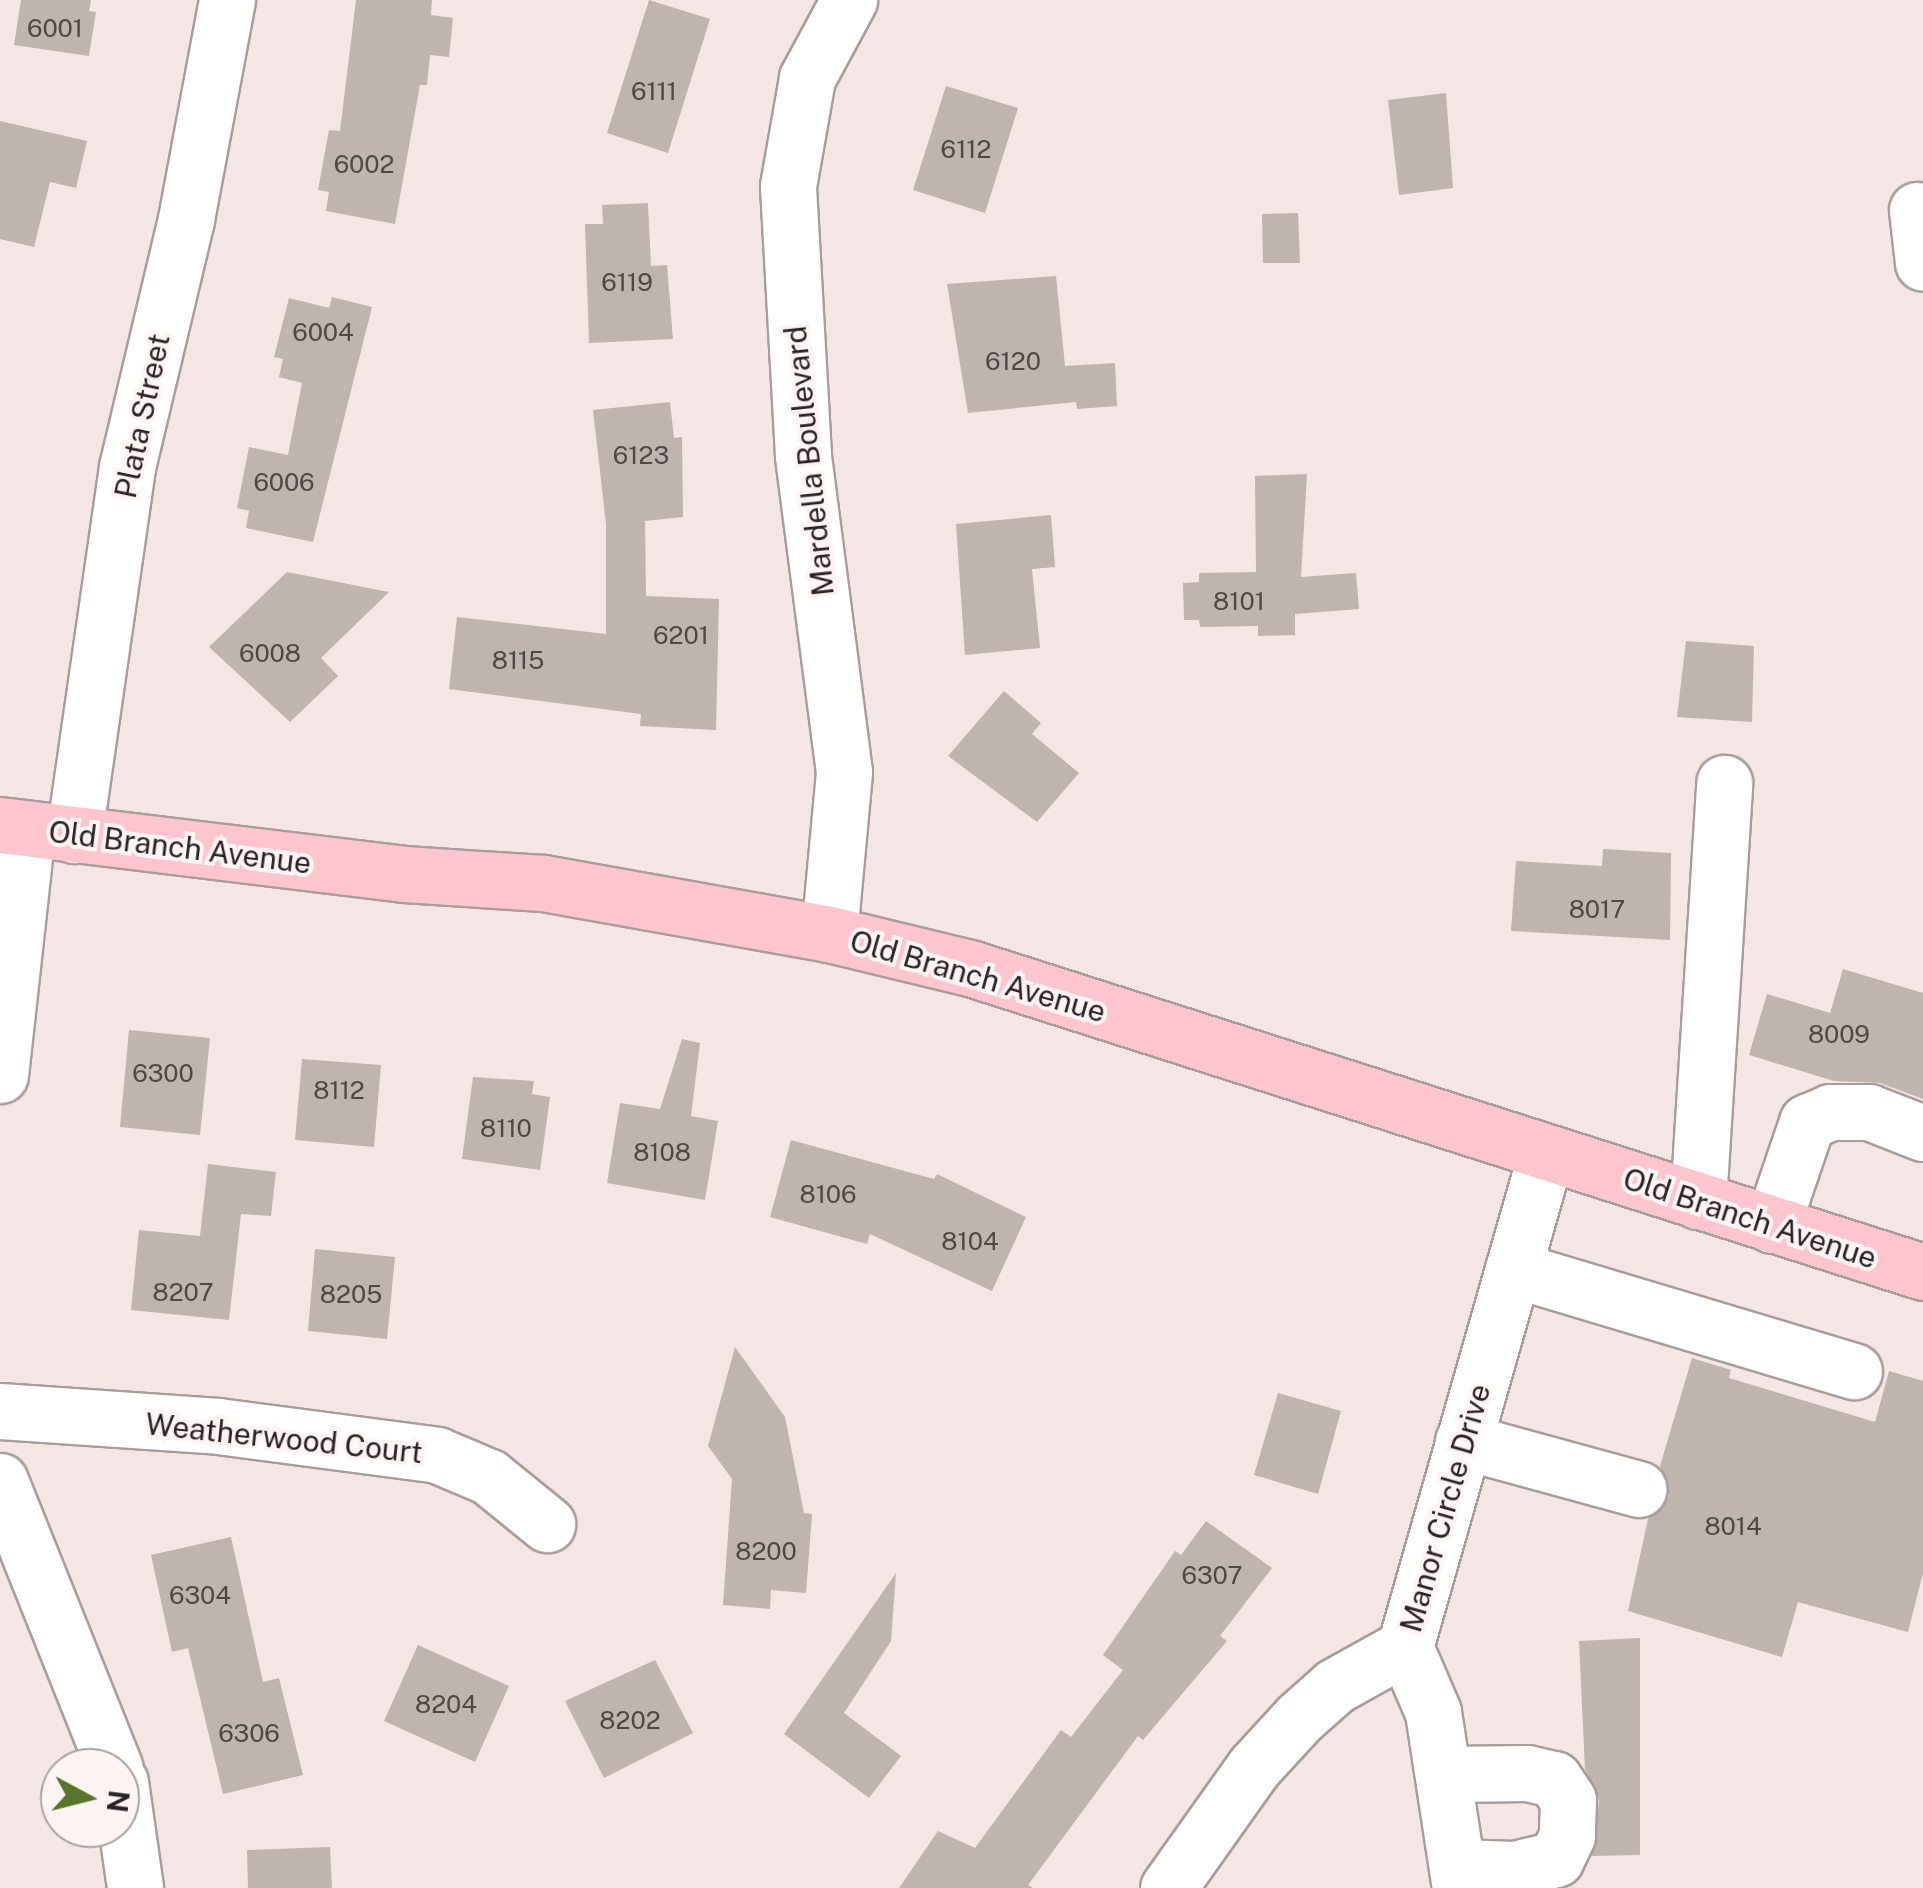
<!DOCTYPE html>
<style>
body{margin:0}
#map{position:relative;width:1923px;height:1888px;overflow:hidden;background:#f4e6e4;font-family:"Public Sans",sans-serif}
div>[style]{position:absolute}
.building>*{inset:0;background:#bfb4ae}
.roads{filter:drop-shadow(2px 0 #a99d9b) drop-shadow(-2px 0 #a99d9b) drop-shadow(0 2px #a99d9b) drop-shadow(0 -2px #a99d9b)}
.minor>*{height:55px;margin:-27.5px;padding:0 27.5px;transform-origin:27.5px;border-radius:27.5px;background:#fff}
.major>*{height:55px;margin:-27.5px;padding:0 27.5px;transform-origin:27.5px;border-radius:27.5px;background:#fdc6ce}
span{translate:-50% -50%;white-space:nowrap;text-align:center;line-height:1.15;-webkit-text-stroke:8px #fdf5f4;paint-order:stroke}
.number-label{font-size:25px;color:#4e4846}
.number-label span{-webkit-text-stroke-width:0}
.street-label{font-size:30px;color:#292423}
.north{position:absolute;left:40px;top:1748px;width:100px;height:100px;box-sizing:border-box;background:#fdf5f4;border:2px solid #a8a1a0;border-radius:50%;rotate:97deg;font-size:28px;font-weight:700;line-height:40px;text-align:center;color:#292423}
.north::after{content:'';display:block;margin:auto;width:35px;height:45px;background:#57752b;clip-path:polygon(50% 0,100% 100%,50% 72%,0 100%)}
</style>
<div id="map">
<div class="building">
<div style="clip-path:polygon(21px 0,91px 0,89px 11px,96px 12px,89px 56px,14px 45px)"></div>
<div style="clip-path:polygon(356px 0,432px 0,431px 15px,453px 18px,449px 57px,430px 55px,427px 85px,420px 85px,395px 224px,326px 211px,329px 192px,318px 190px,329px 130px,340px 131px)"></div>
<div style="clip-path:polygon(649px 0,710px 19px,668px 153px,607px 133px)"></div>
<div style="clip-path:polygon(946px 86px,1018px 108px,985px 213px,913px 190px)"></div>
<div style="clip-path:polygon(1446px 93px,1453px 188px,1399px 195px,1388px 100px)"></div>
<div style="clip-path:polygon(0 121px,87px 141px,76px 188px,50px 182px,34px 247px,0 239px)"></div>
<div style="clip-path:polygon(648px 203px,651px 266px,667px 265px,673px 339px,589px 343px,585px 224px,603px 224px,602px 205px)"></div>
<div style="clip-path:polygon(1298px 213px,1300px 263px,1263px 263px,1262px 214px)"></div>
<div style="clip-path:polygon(1056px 276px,1065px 366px,1115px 363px,1117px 406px,1077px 409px,1076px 402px,968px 413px,947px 284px)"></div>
<div style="clip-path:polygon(332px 297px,372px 307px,313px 542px,246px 528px,249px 511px,237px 508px,249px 447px,288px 455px,302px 383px,279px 377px,283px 359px,274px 357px,289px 298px,329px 308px)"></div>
<div style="clip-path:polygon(670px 402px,674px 438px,682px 437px,683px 517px,645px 521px,646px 596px,719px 599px,716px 730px,640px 726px,641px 714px,449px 689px,457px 617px,606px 634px,606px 524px,593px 410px)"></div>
<div style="clip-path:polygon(1307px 474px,1301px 577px,1356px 573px,1359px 609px,1295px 614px,1295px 635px,1258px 636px,1258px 626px,1200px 627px,1199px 620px,1184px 620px,1183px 583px,1199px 582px,1199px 573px,1256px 572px,1255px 476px)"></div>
<div style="clip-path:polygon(1051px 515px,1055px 567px,1032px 569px,1040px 648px,965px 655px,956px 524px)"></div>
<div style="clip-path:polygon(287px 572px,389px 592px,321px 658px,338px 676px,290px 722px,209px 647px)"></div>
<div style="clip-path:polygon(1686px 641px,1754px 646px,1752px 722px,1677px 717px)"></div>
<div style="clip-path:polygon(1004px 691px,1041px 723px,1032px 734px,1079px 773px,1037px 822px,948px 756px)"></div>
<div style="clip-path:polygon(1603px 849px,1671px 853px,1670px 940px,1511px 931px,1516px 861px,1602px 866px)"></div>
<div style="clip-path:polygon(1843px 969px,1923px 993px,1923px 1099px,1880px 1083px,1834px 1081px,1749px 1055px,1767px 994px,1830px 1013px)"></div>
<div style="clip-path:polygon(129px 1030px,210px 1038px,200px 1135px,120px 1127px)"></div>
<div style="clip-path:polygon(682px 1039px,700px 1043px,691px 1116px,718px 1121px,705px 1200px,607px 1183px,620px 1103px,660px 1109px)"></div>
<div style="clip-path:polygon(302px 1059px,381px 1065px,374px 1147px,295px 1140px)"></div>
<div style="clip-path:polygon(473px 1077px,534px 1081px,532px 1094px,550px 1097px,540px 1170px,462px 1159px)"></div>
<div style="clip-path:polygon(791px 1140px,934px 1179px,937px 1174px,1026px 1217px,992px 1291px,870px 1234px,867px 1244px,770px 1217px)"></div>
<div style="clip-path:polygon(208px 1164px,276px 1172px,271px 1216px,241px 1214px,229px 1320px,131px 1310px,139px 1230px,200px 1236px)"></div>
<div style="clip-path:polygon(315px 1249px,395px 1257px,387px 1339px,308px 1331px)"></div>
<div style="clip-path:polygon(735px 1347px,785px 1417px,804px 1513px,812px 1514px,806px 1593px,771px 1590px,770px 1609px,723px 1605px,732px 1479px,708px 1446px)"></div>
<div style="clip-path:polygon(1692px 1358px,1731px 1370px,1729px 1378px,1875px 1422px,1889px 1371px,1923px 1381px,1923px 1573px,1908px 1632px,1798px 1602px,1782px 1657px,1628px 1611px,1648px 1519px,1669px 1496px,1660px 1466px)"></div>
<div style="clip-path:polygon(1278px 1393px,1341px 1411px,1318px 1494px,1254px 1475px)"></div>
<div style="clip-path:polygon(1206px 1521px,1272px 1568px,1220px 1636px,1227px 1641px,1143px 1740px,1138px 1736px,1028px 1885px,1033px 1888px,899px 1888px,938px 1831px,975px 1848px,1061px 1730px,1071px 1737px,1123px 1670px,1103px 1655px,1175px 1551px,1181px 1555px)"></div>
<div style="clip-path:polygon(231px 1537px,263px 1682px,279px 1678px,303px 1775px,223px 1794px,188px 1648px,172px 1652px,151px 1555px)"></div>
<div style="clip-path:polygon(896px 1573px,891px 1641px,844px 1713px,901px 1756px,869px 1798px,784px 1734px)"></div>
<div style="clip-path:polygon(1640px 1638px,1640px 1855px,1592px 1856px,1599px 1801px,1585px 1769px,1579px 1641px)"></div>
<div style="clip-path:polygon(418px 1645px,509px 1686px,475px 1762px,384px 1721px)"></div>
<div style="clip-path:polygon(655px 1660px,693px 1733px,604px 1778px,565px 1701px)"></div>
<div style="clip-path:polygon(330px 1847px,332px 1888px,248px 1888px,247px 1850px)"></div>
</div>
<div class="roads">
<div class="minor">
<div style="left:1917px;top:210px;width:53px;rotate:83.5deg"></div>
<div style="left:74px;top:835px;width:372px;rotate:-81.8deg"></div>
<div style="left:127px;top:467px;width:255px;rotate:-76.6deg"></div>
<div style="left:186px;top:219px;width:223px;rotate:-79.4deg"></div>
<div style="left:829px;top:934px;width:163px;rotate:-84.7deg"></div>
<div style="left:844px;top:772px;width:320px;rotate:-97.4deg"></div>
<div style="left:803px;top:455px;width:269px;rotate:-93.2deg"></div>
<div style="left:788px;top:186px;width:110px;rotate:-80deg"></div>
<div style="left:807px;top:78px;width:89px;rotate:-61.7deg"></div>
<div style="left:0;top:1075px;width:247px;rotate:-83.7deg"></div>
<div style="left:1698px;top:1201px;width:419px;rotate:-86.4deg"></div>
<div style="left:1772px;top:1225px;width:109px;rotate:-71.2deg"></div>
<div style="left:1807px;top:1122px;width:25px;rotate:-23deg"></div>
<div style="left:1830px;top:1112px;width:39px"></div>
<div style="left:1869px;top:1112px;width:58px;rotate:21.3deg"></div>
<div style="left:1513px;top:1269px;width:356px;rotate:16.7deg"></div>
<div style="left:0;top:1411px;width:219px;rotate:3.9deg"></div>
<div style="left:218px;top:1426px;width:221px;rotate:7.5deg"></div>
<div style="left:437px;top:1455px;width:56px;rotate:22.9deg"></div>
<div style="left:489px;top:1477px;width:75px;rotate:39deg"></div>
<div style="left:1463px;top:1441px;width:182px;rotate:15.3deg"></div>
<div style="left:0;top:1481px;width:309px;rotate:68.2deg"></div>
<div style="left:1405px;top:1647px;width:71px;rotate:66.7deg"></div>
<div style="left:1433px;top:1712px;width:178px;rotate:81.3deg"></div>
<div style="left:1447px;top:1774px;width:80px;rotate:-0.7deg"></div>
<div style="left:1527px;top:1773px;width:28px;rotate:13deg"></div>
<div style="left:1554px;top:1779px;width:25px;rotate:56deg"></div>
<div style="left:1568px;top:1800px;width:36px;rotate:92deg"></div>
<div style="left:1567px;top:1836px;width:25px;rotate:116deg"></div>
<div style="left:1556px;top:1859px;width:43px;rotate:166.6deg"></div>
<div style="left:1514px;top:1869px;width:55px;rotate:-177.9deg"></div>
<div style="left:120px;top:1782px;width:107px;rotate:81.9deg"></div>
<div style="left:1168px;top:1888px;width:148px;rotate:-54.6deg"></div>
<div style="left:1254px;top:1767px;width:67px;rotate:-47.4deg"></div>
<div style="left:1299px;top:1718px;width:48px;rotate:-41.6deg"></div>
<div style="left:1335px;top:1686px;width:80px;rotate:-29.1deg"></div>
<div style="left:1405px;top:1647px;width:513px;rotate:-74.04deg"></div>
</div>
<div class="major">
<div style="left:0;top:825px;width:407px;rotate:6.9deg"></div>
<div style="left:404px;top:874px;width:139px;rotate:3.7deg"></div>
<div style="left:543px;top:883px;width:291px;rotate:10.1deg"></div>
<div style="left:829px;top:934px;width:145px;rotate:13.6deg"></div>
<div style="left:970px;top:968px;width:1000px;rotate:17.69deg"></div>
</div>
</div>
<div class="number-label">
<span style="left:55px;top:28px">6001</span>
<span style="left:654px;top:91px">6111</span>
<span style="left:966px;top:149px">6112</span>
<span style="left:364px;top:164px">6002</span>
<span style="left:627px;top:282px">6119</span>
<span style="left:323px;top:332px">6004</span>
<span style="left:1013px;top:361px">6120</span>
<span style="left:641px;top:455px">6123</span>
<span style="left:284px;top:482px">6006</span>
<span style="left:1239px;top:601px">8101</span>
<span style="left:681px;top:635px">6201</span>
<span style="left:270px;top:653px">6008</span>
<span style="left:518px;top:660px">8115</span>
<span style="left:1597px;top:909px">8017</span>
<span style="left:1839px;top:1034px">8009</span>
<span style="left:163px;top:1073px">6300</span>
<span style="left:339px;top:1090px">8112</span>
<span style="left:506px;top:1128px">8110</span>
<span style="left:662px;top:1152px">8108</span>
<span style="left:828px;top:1194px">8106</span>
<span style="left:970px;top:1241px">8104</span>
<span style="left:183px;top:1292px">8207</span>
<span style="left:351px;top:1294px">8205</span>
<span style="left:1733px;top:1526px">8014</span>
<span style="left:766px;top:1551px">8200</span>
<span style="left:1212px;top:1575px">6307</span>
<span style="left:200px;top:1595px">6304</span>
<span style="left:446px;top:1704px">8204</span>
<span style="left:630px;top:1720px">8202</span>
<span style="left:249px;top:1733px">6306</span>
</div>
<div class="street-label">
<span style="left:142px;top:416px;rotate:-78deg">Plata Street</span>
<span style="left:809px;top:461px;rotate:-96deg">Mardella Boulevard</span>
<span style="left:180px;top:847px;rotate:7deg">Old Branch Avenue</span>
<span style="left:978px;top:976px;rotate:16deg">Old Branch Avenue</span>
<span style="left:1750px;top:1218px;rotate:18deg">Old Branch Avenue</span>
<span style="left:284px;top:1438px;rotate:6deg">Weatherwood Court</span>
<span style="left:1445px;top:1508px;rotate:-74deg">Manor Circle Drive</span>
</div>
<div class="north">N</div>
</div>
